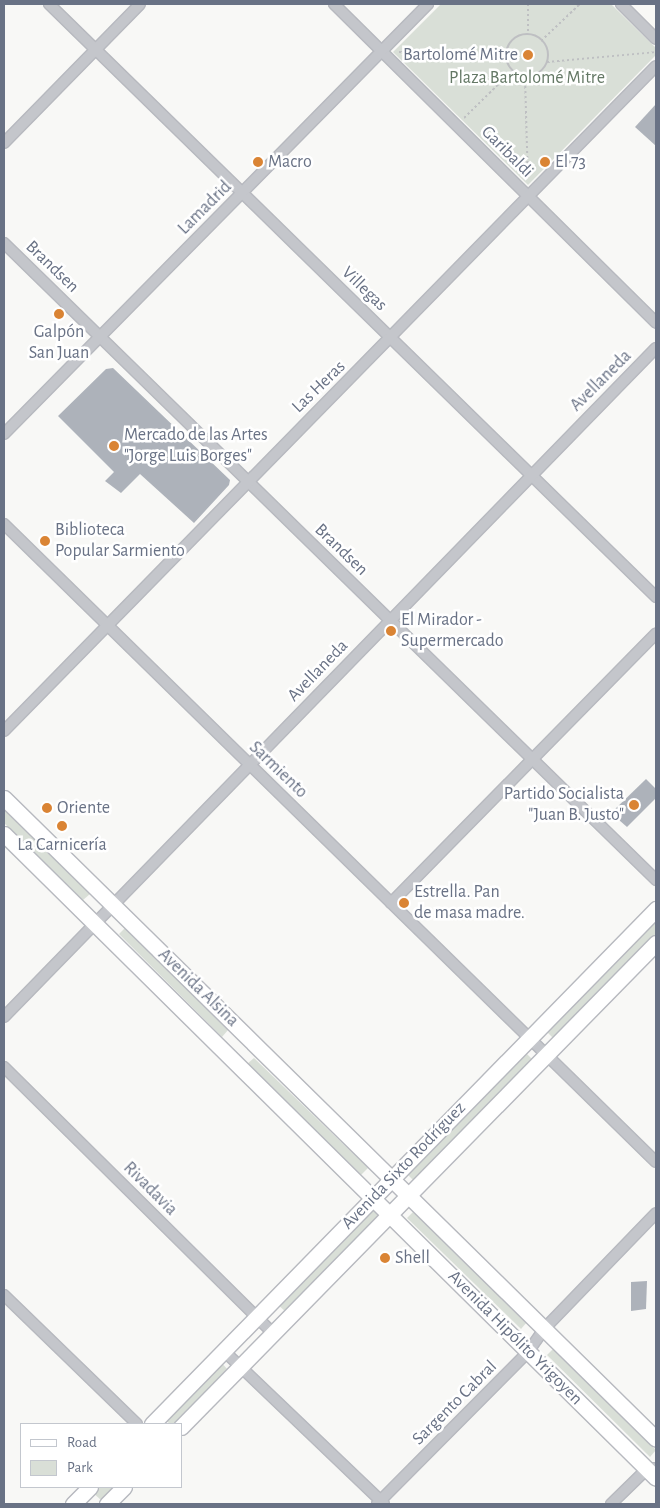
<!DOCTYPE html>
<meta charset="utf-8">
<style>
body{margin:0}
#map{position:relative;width:660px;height:1508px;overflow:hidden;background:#f8f8f6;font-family:"Alegreya Sans",sans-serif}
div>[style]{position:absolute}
.green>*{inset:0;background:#d9dfd7}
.building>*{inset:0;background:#adb2ba}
.path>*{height:2px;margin-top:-1px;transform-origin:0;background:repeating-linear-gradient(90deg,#bebfc2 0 2.5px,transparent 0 5px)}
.path>.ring{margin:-1px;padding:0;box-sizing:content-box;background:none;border:2px solid #bebfc2;border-radius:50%}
.roads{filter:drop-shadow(1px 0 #b7b9bf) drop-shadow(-1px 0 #b7b9bf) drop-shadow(0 1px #b7b9bf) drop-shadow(0 -1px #b7b9bf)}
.street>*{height:10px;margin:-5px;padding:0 5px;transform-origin:5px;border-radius:5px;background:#c4c6cb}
.secondary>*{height:15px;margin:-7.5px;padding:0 7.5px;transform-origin:7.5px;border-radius:7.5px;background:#fff}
.dots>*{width:14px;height:14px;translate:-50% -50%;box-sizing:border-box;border:2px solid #fff;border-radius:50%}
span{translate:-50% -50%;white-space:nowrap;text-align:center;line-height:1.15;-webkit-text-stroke:5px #fff;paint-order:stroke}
.poi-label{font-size:18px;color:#697285}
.right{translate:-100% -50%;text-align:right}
.left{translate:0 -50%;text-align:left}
.park-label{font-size:18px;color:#647865}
.street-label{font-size:18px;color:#697285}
.frame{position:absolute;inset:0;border:5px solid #697285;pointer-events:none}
.legend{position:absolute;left:20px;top:1423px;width:162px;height:65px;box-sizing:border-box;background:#fff;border:1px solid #c3c7ce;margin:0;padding:6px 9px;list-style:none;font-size:15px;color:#697285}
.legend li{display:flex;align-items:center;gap:10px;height:25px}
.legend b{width:25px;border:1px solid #c3c7ce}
</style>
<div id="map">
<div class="green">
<div style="clip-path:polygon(441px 4px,611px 4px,656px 48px,656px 55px,528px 185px,393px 52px)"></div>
<div style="clip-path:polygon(4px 810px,90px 894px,83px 900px,4px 823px)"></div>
<div style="clip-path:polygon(656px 917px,656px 935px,554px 1039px,545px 1030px)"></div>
<div style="clip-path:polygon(125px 928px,228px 1030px,222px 1037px,119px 934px)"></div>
<div style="clip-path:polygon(524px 1051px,533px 1060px,414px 1181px,405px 1172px)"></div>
<div style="clip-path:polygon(254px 1058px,368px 1168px,361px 1175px,247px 1064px)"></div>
<div style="clip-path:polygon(371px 1208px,380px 1217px,286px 1312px,277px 1304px)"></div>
<div style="clip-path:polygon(413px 1212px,527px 1322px,521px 1329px,407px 1218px)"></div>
<div style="clip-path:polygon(553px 1349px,656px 1450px,650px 1457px,547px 1355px)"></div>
<div style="clip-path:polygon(220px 1361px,228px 1370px,175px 1424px,170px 1424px,163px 1418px)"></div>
<div style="clip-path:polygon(97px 1487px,114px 1487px,101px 1500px,92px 1492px)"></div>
</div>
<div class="building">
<div style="clip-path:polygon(656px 104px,656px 146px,635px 127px)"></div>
<div style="clip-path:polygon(113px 368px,230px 480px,229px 485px,194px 523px,140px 474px,121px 493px,105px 481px,114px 472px,58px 416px,106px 369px)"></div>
<div style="clip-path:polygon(646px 779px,656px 789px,656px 798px,627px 827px,611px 813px)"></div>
<div style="clip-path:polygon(647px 1281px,646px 1309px,631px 1311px,631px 1282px)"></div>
</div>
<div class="path">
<div style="left:528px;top:4px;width:31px;rotate:90deg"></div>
<div class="ring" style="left:506px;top:34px;width:40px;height:40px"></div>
<div style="left:541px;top:41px;width:54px;rotate:-43.5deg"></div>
<div style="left:399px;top:52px;width:107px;rotate:3.7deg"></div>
<div style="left:547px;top:62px;width:109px;rotate:-5.2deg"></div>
<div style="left:525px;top:76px;width:105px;rotate:88.4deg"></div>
<div style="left:464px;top:118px;width:67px;rotate:-44.4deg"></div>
</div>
<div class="roads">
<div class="street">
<div style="left:49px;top:4px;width:849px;rotate:44.33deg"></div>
<div style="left:334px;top:4px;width:453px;rotate:44.7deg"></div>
<div style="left:621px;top:4px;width:49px;rotate:45deg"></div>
<div style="left:4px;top:143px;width:194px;rotate:-45.6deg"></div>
<div style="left:4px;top:243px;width:912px;rotate:44.33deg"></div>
<div style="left:4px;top:434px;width:604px;rotate:-45.4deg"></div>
<div style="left:4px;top:524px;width:912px;rotate:44.38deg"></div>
<div style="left:4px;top:731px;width:931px;rotate:-45.57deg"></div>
<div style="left:391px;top:903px;width:378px;rotate:-45.5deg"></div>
<div style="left:4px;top:1017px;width:934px;rotate:-45.74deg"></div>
<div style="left:4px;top:1067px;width:380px;rotate:44.7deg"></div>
<div style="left:4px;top:1295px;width:185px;rotate:44.1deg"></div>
<div style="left:224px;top:1351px;width:221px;rotate:43.7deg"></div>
<div style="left:377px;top:1504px;width:214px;rotate:-45.2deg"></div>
<div style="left:528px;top:1352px;width:28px;rotate:-55deg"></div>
<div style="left:544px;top:1329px;width:161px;rotate:-46deg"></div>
<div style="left:611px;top:1504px;width:50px;rotate:-44.2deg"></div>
<div style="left:647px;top:1469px;width:6px;rotate:-9deg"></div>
</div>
<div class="secondary">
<div style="left:4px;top:798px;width:914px;rotate:44.51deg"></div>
<div style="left:4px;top:834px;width:916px;rotate:44.65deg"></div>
<div style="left:152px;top:1424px;width:721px;rotate:-45.62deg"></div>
<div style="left:181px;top:1427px;width:678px;rotate:-45.54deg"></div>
<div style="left:73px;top:1504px;width:24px;rotate:-45deg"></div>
<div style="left:107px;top:1504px;width:24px;rotate:-45deg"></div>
</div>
</div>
<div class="dots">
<div style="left:528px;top:55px;background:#da8434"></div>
<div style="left:258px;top:162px;background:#da8434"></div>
<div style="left:545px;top:162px;background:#da8434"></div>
<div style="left:59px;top:314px;background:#da8434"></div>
<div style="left:114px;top:446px;background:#da8434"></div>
<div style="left:45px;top:541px;background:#da8434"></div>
<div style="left:391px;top:631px;background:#da8434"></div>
<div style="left:634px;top:805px;background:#da8434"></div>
<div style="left:47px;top:808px;background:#da8434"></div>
<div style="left:62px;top:826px;background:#da8434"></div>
<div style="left:404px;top:903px;background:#da8434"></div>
<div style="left:385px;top:1258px;background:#da8434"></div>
</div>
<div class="poi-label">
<span class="right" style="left:518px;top:55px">Bartolomé Mitre</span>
<span class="left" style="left:268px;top:162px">Macro</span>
<span class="left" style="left:555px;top:162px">El 73</span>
<span style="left:59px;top:343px">Galpón<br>San Juan</span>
<span class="left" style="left:124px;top:446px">Mercado de las Artes<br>"Jorge Luis Borges"</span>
<span class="left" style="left:55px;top:541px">Biblioteca<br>Popular Sarmiento</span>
<span class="left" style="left:401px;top:631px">El Mirador -<br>Supermercado</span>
<span class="right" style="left:624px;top:805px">Partido Socialista<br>"Juan B. Justo"</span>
<span class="left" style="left:57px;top:808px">Oriente</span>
<span style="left:62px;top:845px">La Carnicería</span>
<span class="left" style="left:414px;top:903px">Estrella. Pan<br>de masa madre.</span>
<span class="left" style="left:395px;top:1258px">Shell</span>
</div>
<div class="park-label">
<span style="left:527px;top:78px">Plaza Bartolomé Mitre</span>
</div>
<div class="street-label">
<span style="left:507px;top:152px;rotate:45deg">Garibaldi</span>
<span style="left:205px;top:208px;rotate:-45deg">Lamadrid</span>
<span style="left:52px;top:267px;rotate:44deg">Brandsen</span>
<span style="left:364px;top:289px;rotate:44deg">Villegas</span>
<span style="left:601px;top:381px;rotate:-45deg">Avellaneda</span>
<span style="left:319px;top:387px;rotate:-44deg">Las Heras</span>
<span style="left:341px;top:550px;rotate:44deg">Brandsen</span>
<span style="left:318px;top:671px;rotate:-46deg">Avellaneda</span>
<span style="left:278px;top:770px;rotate:44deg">Sarmiento</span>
<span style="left:198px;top:988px;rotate:44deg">Avenida Alsina</span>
<span style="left:404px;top:1166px;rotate:-46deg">Avenida Sixto Rodríguez</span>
<span style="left:150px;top:1189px;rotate:45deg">Rivadavia</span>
<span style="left:515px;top:1338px;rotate:45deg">Avenida Hipólito Yrigoyen</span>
<span style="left:455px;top:1403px;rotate:-45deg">Sargento Cabral</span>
</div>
<div class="frame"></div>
<ul class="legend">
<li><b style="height:6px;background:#fff"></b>Road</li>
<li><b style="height:14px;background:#d9dfd7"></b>Park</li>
</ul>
</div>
